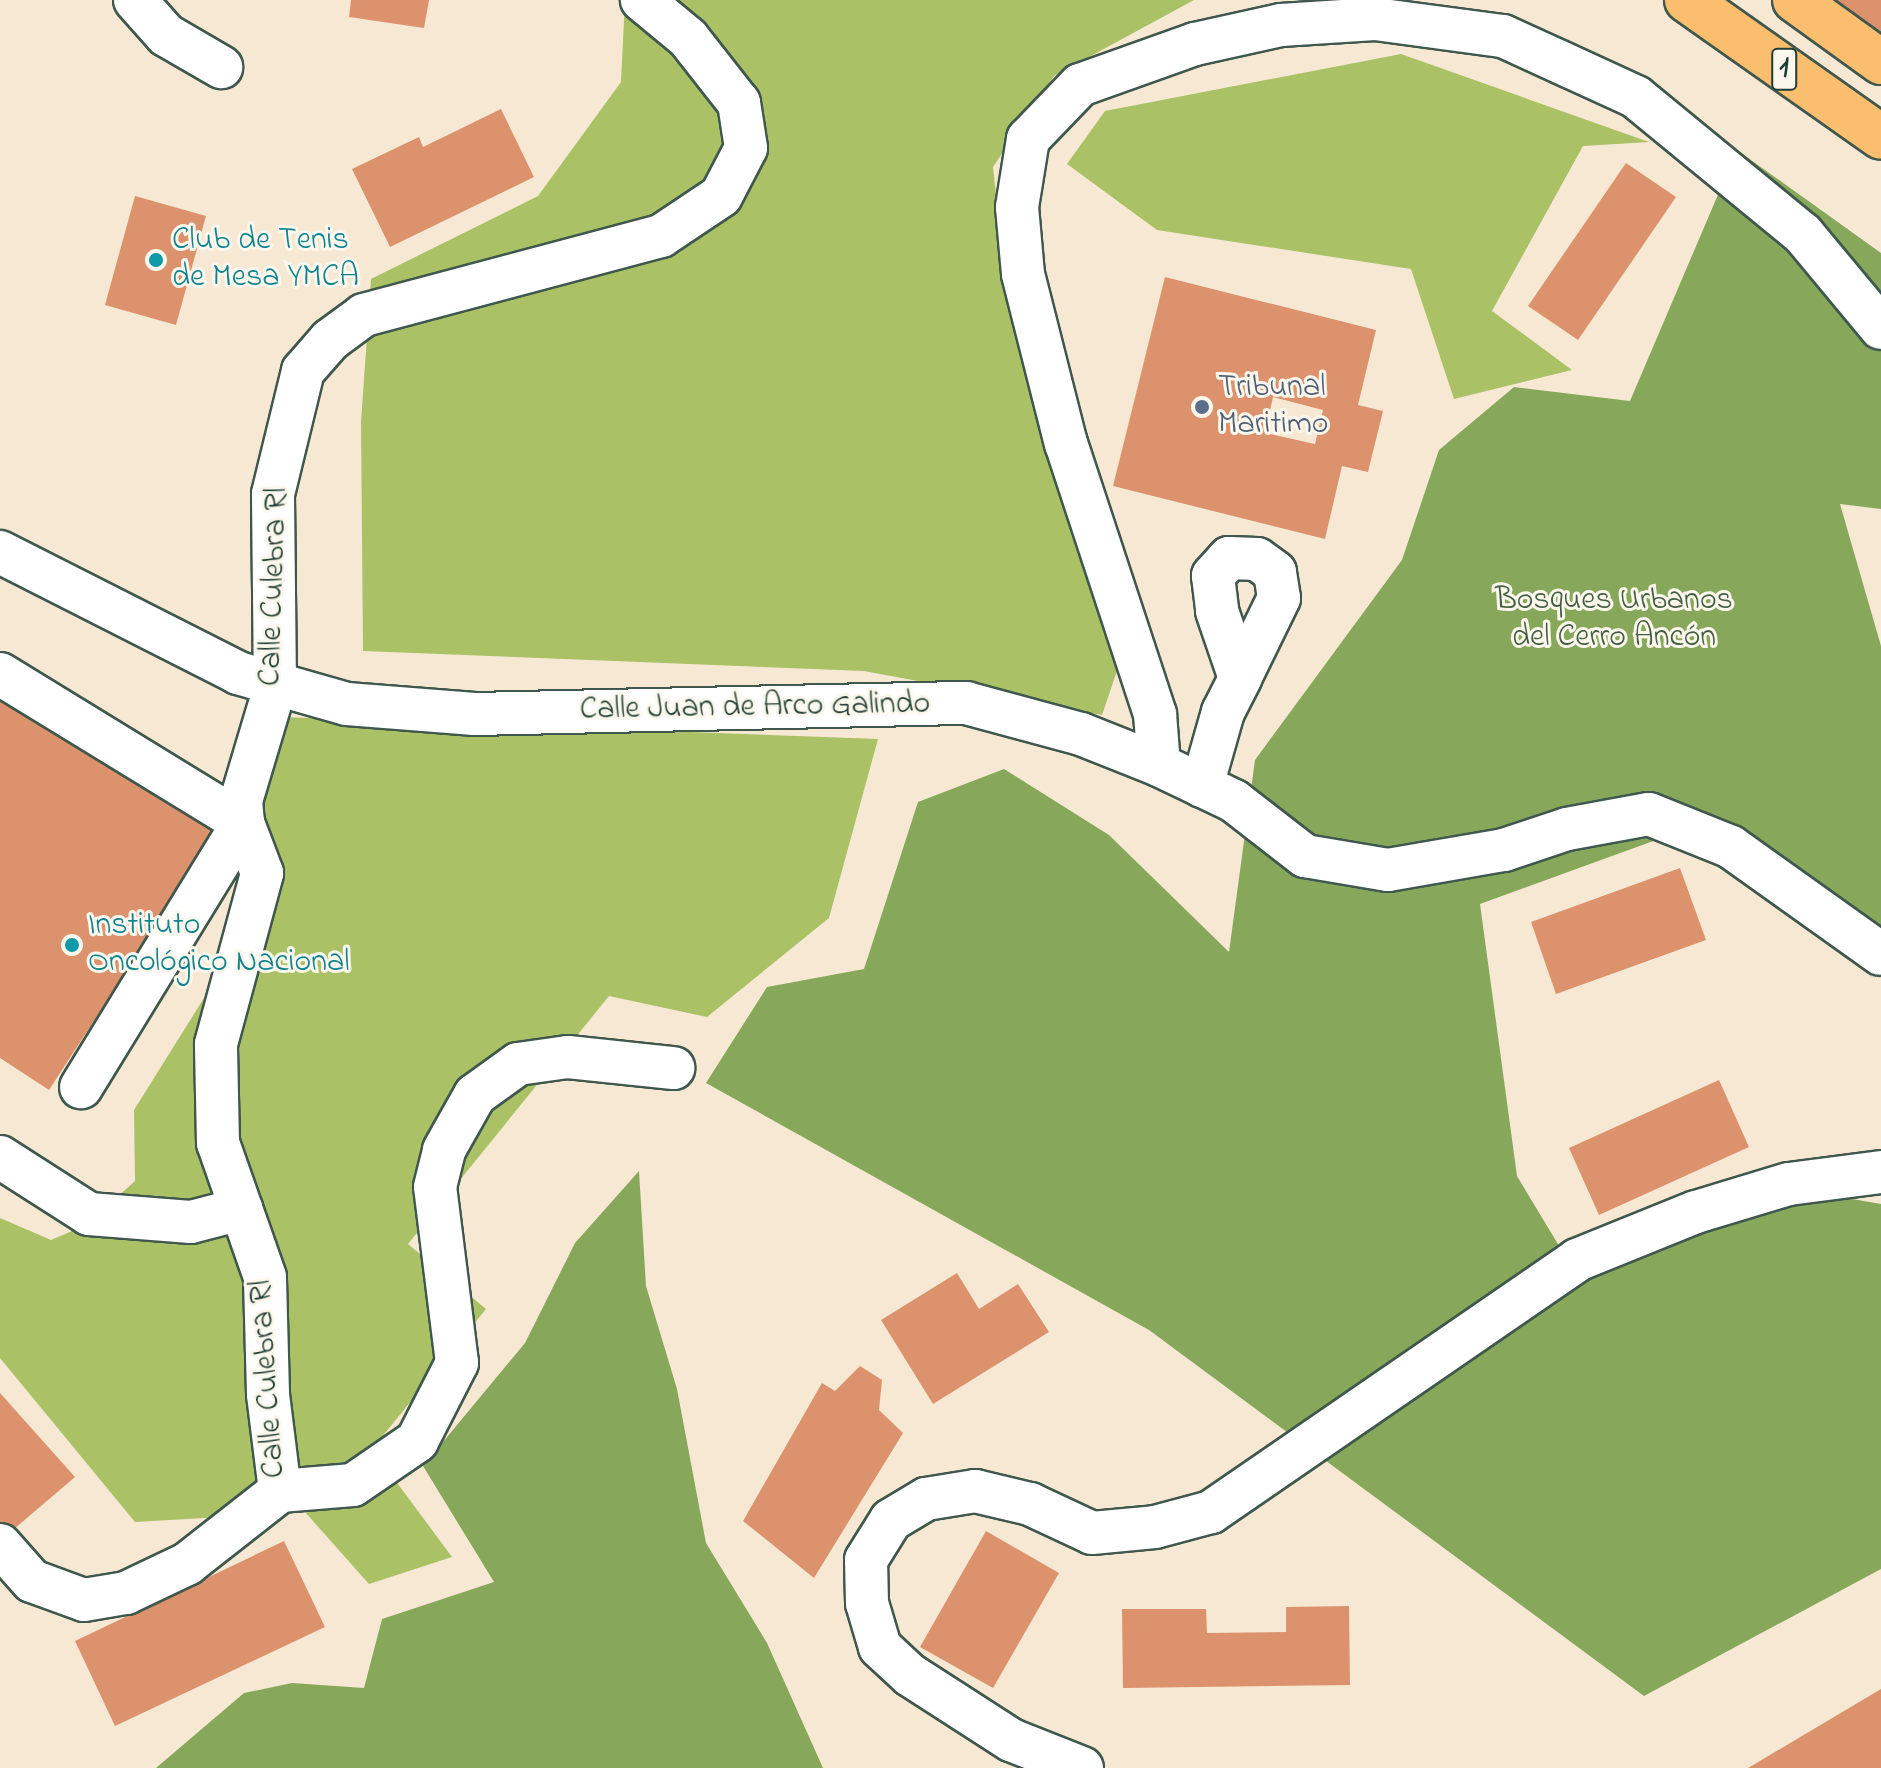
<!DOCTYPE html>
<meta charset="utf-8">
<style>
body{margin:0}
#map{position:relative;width:1881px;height:1768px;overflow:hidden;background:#f6e8d3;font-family:"Indie Flower",sans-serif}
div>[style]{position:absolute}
.green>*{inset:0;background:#aac166}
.forest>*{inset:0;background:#87a75b}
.building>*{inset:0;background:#dc936d}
.roads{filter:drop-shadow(2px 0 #3f574c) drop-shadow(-2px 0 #3f574c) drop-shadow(0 2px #3f574c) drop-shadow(0 -2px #3f574c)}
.minor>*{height:42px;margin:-21px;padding:0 21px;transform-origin:21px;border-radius:21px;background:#fff}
.highway>*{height:44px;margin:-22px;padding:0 22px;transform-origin:22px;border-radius:22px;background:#fbbe6e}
.dots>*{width:22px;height:22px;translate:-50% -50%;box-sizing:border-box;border:4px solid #fbf7ec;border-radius:50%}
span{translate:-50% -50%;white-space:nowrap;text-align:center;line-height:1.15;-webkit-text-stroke:6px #fbf7ec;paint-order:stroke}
.shield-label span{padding:2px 6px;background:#fbf7ec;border:2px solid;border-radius:6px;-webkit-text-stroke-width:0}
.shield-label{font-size:30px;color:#1f3d34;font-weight:700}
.culture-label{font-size:32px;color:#0d838f}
.left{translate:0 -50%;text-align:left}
.service-label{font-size:32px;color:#4e5e75}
.street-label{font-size:32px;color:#1f3d34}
.park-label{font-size:32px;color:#425e40}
</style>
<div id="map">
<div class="green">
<div style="clip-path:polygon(625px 0,1194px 0,1054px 76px,993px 167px,1005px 277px,1119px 665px,1102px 715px,864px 671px,363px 651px,361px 422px,371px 279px,538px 196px,621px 82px)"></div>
<div style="clip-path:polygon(1401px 54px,1649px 142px,1583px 146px,1492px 311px,1572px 370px,1454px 399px,1411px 269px,1157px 230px,1067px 164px,1105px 111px)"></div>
<div style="clip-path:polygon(282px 717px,878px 739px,829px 918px,707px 1017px,609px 996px,408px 1244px,486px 1309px,372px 1449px,452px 1557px,369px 1584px,305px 1512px,135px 1522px,0 1358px,0 1218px,51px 1240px,86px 1225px,135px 1181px,134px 1110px,264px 902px,252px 781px)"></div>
</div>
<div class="forest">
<div style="clip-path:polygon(1737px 150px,1881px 253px,1881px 509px,1840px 504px,1881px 646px,1881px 940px,1689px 828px,1480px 904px,1517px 1176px,1579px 1279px,1801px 1190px,1881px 1204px,1881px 1569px,1644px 1696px,1149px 1330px,706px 1083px,767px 987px,864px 969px,918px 802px,1004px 769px,1109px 835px,1229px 952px,1255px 760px,1402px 560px,1439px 450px,1514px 387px,1630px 401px)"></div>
<div style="clip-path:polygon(639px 1171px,646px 1286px,677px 1389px,706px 1543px,767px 1643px,823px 1768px,156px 1768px,244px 1693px,292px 1683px,364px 1688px,382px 1619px,494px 1582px,423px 1466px,525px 1343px,575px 1243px)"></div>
</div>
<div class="building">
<div style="clip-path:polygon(351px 0,429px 0,424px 28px,349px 17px)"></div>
<div style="clip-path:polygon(1818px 0,1881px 0,1881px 46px)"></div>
<div style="clip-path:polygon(501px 109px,534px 177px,390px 247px,352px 169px,419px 137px,423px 147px)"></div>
<div style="clip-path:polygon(1626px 163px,1676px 197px,1578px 340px,1528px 306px)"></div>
<div style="clip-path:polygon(135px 196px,206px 216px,176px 325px,105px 305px)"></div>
<div style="clip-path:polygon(evenodd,1165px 277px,1376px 330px,1358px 405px,1383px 411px,1368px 472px,1342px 466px,1325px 539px,1113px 486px,1165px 277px,1273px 397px,1323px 410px,1315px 444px,1265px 433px,1273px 397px)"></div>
<div style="clip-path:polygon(0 690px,216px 833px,49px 1090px,0 1058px)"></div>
<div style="clip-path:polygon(1680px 868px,1706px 940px,1556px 994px,1531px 922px)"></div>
<div style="clip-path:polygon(1719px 1080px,1749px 1147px,1599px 1215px,1569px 1148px)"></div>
<div style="clip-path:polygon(957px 1273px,979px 1309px,1018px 1284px,1049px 1332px,933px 1404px,881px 1320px)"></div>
<div style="clip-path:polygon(860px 1366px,882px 1380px,879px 1410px,903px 1433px,814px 1578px,743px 1521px,822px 1383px,835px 1391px)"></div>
<div style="clip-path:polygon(0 1393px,75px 1477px,0 1541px)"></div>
<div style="clip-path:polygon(986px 1531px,1059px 1573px,993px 1688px,920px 1647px)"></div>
<div style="clip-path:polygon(284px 1541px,325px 1627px,115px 1726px,75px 1641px)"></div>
<div style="clip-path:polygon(1349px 1606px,1350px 1685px,1123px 1688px,1122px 1609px,1206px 1609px,1207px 1633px,1286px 1632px,1286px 1607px)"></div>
<div style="clip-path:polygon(1881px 1689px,1881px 1768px,1748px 1768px)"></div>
</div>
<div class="roads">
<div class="minor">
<div style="left:135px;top:0;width:47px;rotate:48.5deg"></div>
<div style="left:166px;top:35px;width:64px;rotate:30.2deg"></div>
<div style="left:0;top:552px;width:267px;rotate:26.9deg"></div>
<div style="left:238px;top:673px;width:113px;rotate:15.9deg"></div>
<div style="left:347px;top:704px;width:128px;rotate:4.5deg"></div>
<div style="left:475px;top:714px;width:491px;rotate:-1.3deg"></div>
<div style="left:966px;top:703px;width:119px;rotate:15.1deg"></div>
<div style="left:1081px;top:734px;width:84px;rotate:21.7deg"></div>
<div style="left:1159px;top:765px;width:83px;rotate:25.6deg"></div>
<div style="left:1234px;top:801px;width:90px;rotate:37.8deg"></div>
<div style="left:1305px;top:856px;width:84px;rotate:9.6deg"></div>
<div style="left:1388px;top:870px;width:118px;rotate:-9.8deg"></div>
<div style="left:1504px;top:850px;width:66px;rotate:-18.4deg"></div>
<div style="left:1567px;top:829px;width:83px;rotate:-10.4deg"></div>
<div style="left:1649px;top:814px;width:88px;rotate:21.9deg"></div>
<div style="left:1731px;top:847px;width:184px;rotate:35.5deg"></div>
<div style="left:0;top:674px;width:285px;rotate:31.5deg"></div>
<div style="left:243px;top:823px;width:310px;rotate:121.5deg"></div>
<div style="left:1159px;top:765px;width:51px;rotate:-94.5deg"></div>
<div style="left:1155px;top:714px;width:284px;rotate:-108.2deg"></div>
<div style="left:1066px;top:444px;width:175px;rotate:-104.2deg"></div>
<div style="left:1023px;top:274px;width:67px;rotate:-95.1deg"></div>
<div style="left:1017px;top:207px;width:69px;rotate:-80.8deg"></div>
<div style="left:1028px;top:139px;width:75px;rotate:-46.1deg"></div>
<div style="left:1080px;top:85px;width:122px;rotate:-19.6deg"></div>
<div style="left:1195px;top:44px;width:88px;rotate:-12.5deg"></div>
<div style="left:1281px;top:25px;width:94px;rotate:-3.7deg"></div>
<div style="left:1375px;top:19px;width:129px;rotate:7.6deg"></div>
<div style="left:1503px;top:36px;width:146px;rotate:24.6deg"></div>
<div style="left:1636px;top:97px;width:216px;rotate:39.4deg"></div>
<div style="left:1803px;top:234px;width:122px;rotate:50.3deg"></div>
<div style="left:1202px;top:786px;width:77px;rotate:-74.2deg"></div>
<div style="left:1223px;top:712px;width:38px;rotate:-63deg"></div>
<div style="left:1240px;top:678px;width:89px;rotate:-64deg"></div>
<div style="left:1279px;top:598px;width:26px;rotate:-99deg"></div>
<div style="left:1275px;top:572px;width:22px;rotate:-144deg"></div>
<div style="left:1257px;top:559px;width:28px;rotate:-178deg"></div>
<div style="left:1229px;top:558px;width:24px;rotate:132deg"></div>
<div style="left:1213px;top:576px;width:35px;rotate:83deg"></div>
<div style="left:1217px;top:611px;width:71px;rotate:71.1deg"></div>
<div style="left:0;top:1157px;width:106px;rotate:32.6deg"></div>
<div style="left:89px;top:1214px;width:102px;rotate:4.5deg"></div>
<div style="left:191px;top:1222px;width:52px;rotate:-14.6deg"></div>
<div style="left:280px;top:1491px;width:98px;rotate:-97.1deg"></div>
<div style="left:268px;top:1394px;width:117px;rotate:-91.5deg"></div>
<div style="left:265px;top:1277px;width:142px;rotate:-109.3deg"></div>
<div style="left:218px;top:1143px;width:99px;rotate:-91.2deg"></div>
<div style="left:216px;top:1044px;width:177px;rotate:-74.9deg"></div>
<div style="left:262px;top:873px;width:53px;rotate:-110.8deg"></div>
<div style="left:243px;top:823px;width:22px;rotate:-95deg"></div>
<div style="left:241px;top:801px;width:119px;rotate:-73.4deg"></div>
<div style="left:275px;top:687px;width:193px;rotate:-90.6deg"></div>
<div style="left:273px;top:494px;width:127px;rotate:-76.3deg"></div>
<div style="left:303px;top:371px;width:41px;rotate:-48.9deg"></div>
<div style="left:330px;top:340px;width:42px;rotate:-36.3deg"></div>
<div style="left:364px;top:315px;width:307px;rotate:-14.9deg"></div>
<div style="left:661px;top:236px;width:72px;rotate:-33.7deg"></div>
<div style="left:721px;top:196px;width:54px;rotate:-62.5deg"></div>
<div style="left:746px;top:148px;width:46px;rotate:-98.8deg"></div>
<div style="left:739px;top:103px;width:83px;rotate:-128.1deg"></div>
<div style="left:688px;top:38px;width:60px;rotate:-140.4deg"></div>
<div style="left:280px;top:1491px;width:73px;rotate:-4.7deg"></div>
<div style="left:353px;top:1485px;width:78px;rotate:-34.5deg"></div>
<div style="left:417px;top:1441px;width:88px;rotate:-62.9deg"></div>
<div style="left:457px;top:1363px;width:177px;rotate:-97.1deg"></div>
<div style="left:435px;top:1187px;width:38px;rotate:-76deg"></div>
<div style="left:444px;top:1150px;width:63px;rotate:-60.6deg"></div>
<div style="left:475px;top:1095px;width:53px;rotate:-35.8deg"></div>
<div style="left:518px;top:1064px;width:50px;rotate:-8deg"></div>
<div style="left:568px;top:1057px;width:106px;rotate:6deg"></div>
<div style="left:0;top:1545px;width:48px;rotate:48.4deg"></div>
<div style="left:32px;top:1581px;width:55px;rotate:20.1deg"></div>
<div style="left:84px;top:1600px;width:43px;rotate:-9.5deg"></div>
<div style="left:126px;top:1593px;width:68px;rotate:-25.4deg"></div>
<div style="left:187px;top:1564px;width:118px;rotate:-38.1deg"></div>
<div style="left:1082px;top:1768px;width:76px;rotate:-158.5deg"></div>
<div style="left:1011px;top:1740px;width:120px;rotate:-147.2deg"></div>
<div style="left:910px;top:1675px;width:41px;rotate:-137deg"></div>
<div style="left:880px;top:1647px;width:46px;rotate:-106.5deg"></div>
<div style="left:867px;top:1603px;width:43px;rotate:-91.3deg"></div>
<div style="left:866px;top:1560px;width:47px;rotate:-58deg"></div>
<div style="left:891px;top:1520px;width:41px;rotate:-31deg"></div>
<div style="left:926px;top:1499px;width:50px;rotate:-9.3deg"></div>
<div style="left:975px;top:1491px;width:57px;rotate:13.3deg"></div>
<div style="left:1030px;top:1504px;width:68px;rotate:25.1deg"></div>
<div style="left:1092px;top:1533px;width:63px;rotate:-5.4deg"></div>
<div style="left:1155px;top:1527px;width:58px;rotate:-15deg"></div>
<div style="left:1211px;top:1512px;width:444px;rotate:-34.5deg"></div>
<div style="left:1577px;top:1260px;width:128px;rotate:-22deg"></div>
<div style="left:1696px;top:1212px;width:97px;rotate:-16.8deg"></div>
<div style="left:1789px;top:1184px;width:93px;rotate:-7.4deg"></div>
</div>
<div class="highway">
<div style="left:1687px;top:0;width:237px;rotate:35.2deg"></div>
<div style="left:1795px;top:0;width:106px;rotate:35.8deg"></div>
</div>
</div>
<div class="dots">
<div style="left:156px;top:260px;background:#0f9aa8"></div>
<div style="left:1202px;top:407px;background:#5c6f8a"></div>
<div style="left:72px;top:945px;background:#0f9aa8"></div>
</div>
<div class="shield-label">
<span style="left:1784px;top:69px">1</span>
</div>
<div class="culture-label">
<span class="left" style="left:172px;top:260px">Club de Tenis<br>de Mesa YMCA</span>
<span class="left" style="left:88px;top:945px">Instituto<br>Oncológico Nacional</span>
</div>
<div class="service-label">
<span class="left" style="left:1218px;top:407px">Tribunal<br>Maritimo</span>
</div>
<div class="street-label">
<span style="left:275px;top:587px;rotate:-88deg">Calle Culebra Rl</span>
<span style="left:755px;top:708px;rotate:-1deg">Calle Juan de Arco Galindo</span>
<span style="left:269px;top:1379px;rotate:-94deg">Calle Culebra Rl</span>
</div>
<div class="park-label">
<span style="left:1614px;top:620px">Bosques Urbanos<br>del Cerro Ancón</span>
</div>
</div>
